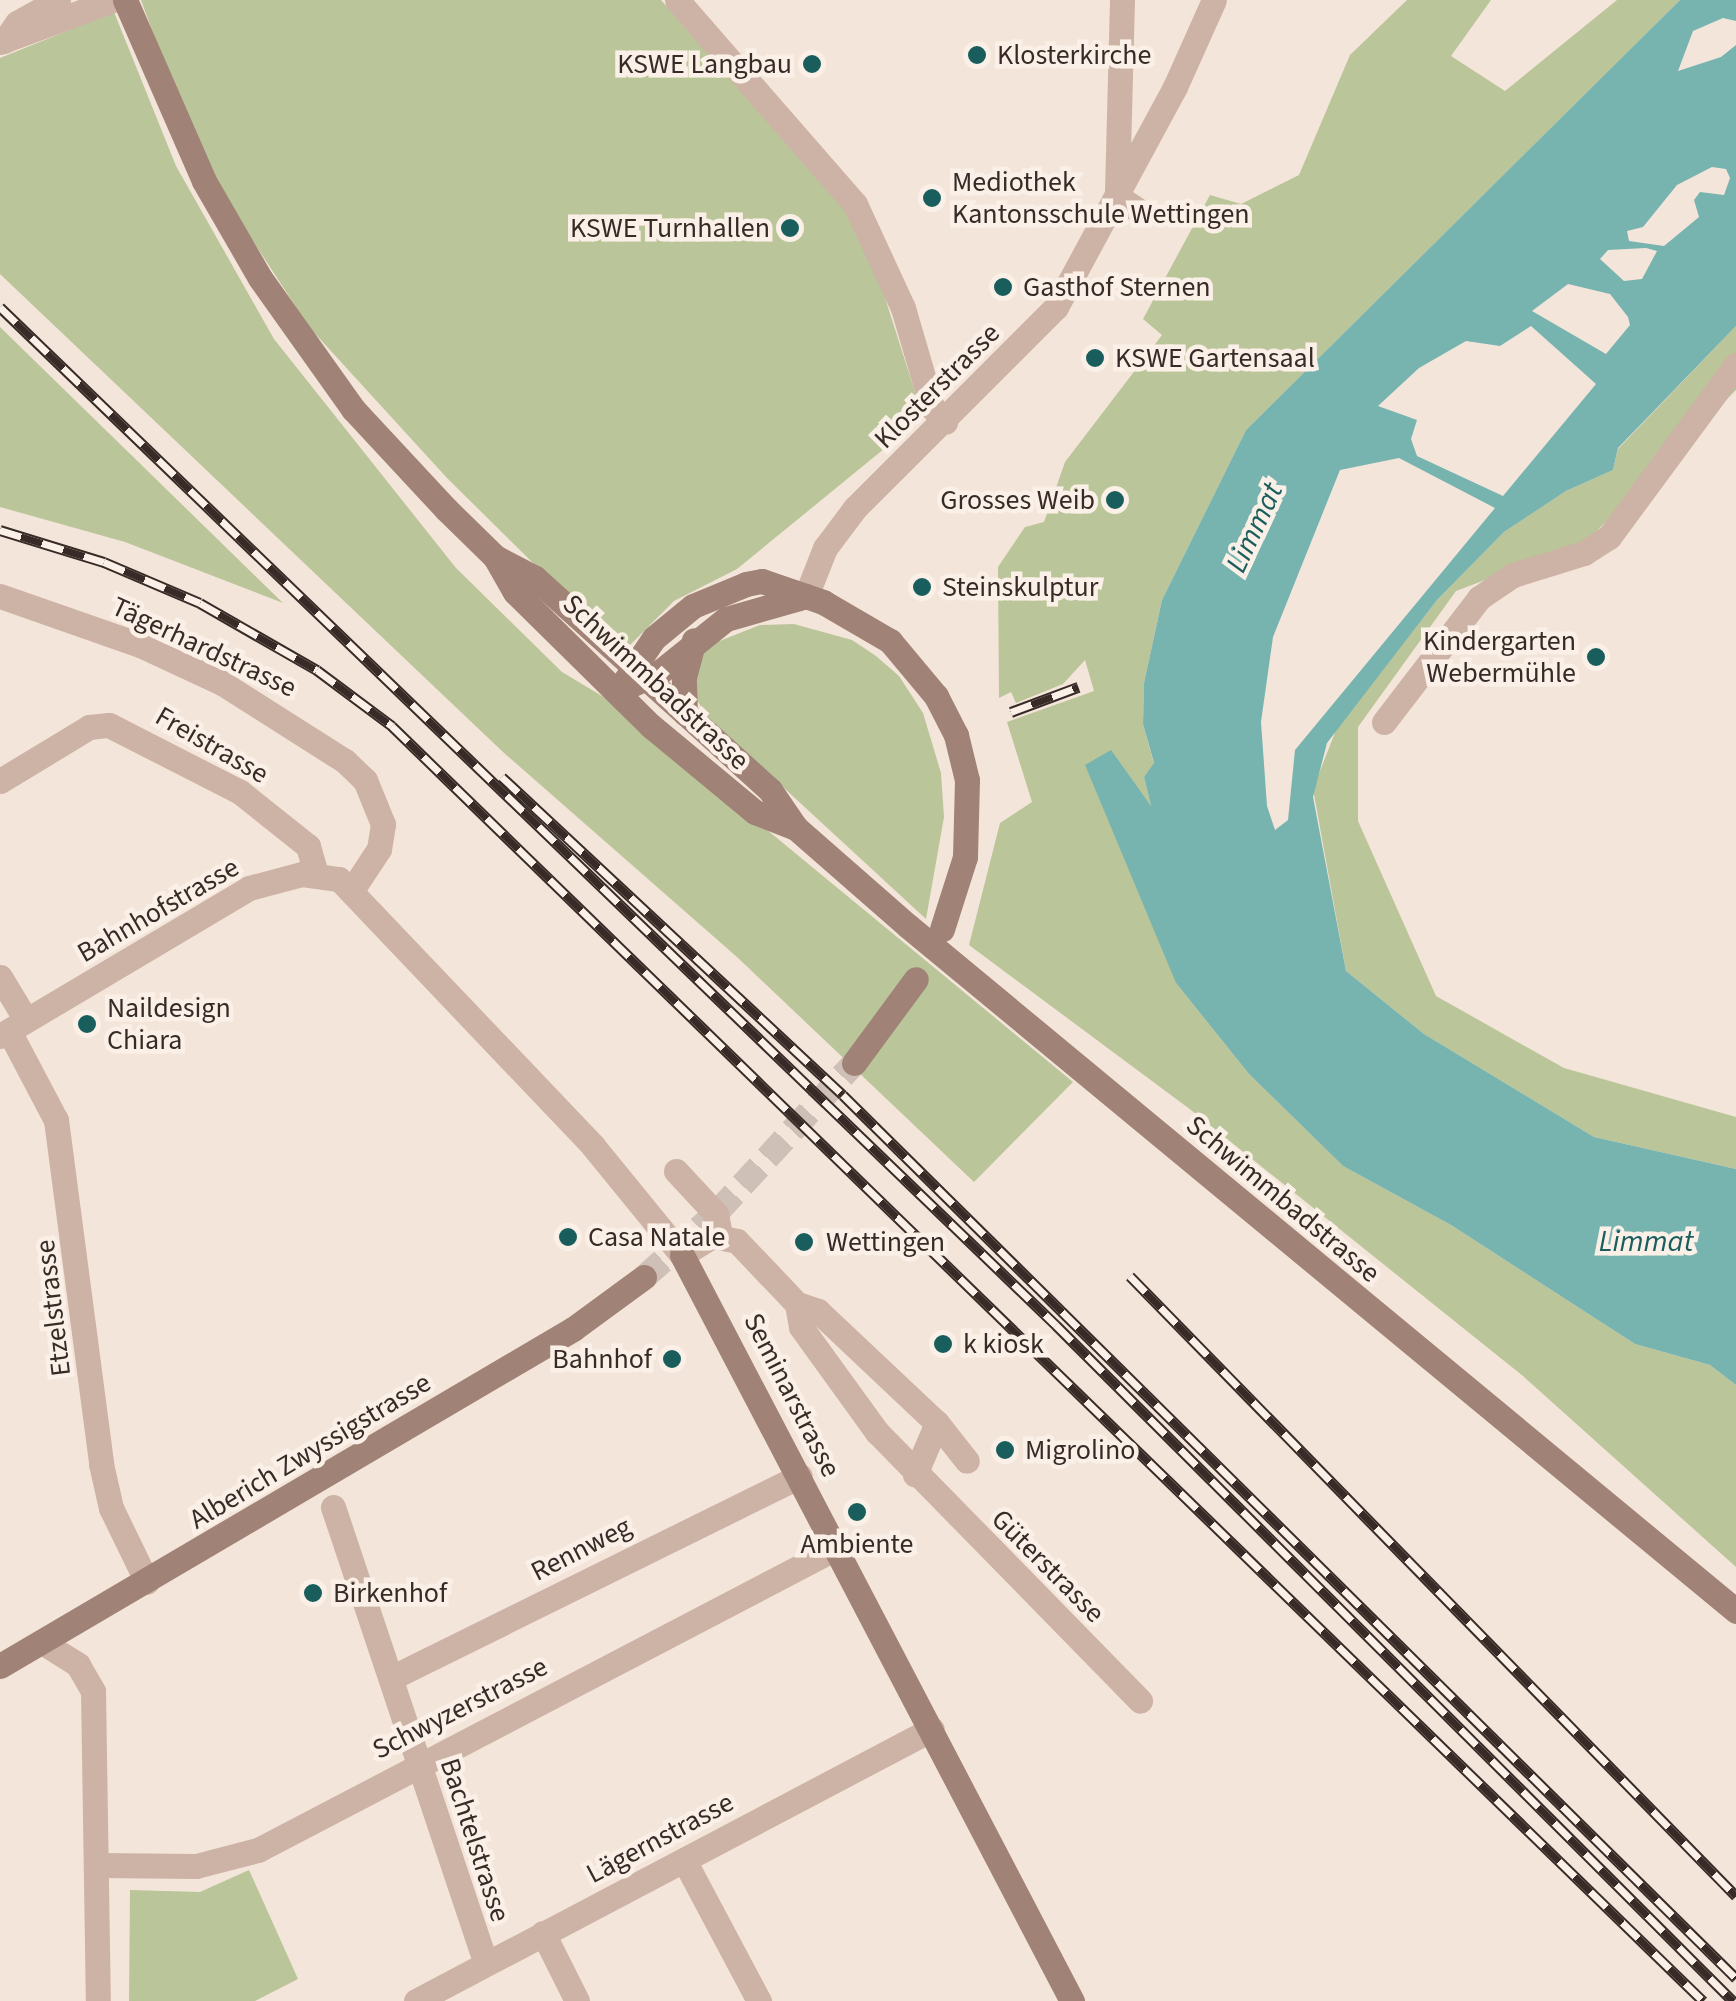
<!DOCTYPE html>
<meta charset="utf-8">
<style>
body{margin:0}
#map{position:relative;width:1736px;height:2001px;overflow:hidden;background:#f4e5da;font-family:"Source Sans 3",sans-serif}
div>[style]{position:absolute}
.green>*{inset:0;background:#bac599}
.water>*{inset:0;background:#77b4b0}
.secondary-tunnel>*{height:25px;margin-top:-12.5px;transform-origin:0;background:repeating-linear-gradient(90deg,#cec0b6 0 25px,transparent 0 37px)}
.street>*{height:25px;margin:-12.5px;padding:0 12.5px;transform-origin:12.5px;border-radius:12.5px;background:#cdb3a5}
.secondary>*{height:25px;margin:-12.5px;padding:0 12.5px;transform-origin:12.5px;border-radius:12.5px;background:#a18276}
.rail>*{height:11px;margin-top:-5.5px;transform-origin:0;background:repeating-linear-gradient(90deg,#fbf0e7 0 22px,#382b27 0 44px);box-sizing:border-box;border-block:2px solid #382b27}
.dots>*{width:28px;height:28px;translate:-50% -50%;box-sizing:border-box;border:5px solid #fbf0e7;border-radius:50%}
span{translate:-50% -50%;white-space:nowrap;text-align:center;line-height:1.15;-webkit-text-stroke:9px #fbf0e7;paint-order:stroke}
.poi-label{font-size:28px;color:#382b27}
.left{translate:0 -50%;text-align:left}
.right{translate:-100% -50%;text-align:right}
.street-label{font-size:28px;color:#382b27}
.water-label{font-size:30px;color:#195e5c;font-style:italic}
</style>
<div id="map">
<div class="green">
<div style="clip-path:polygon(141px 0,661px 0,864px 232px,923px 417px,737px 569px,674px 601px,623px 652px,447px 478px,309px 327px,197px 155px)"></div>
<div style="clip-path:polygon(1407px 0,1491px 0,1451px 56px,1505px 91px,1617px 0,1680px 0,1246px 430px,1162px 600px,1144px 683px,1143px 724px,1154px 764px,1144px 777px,1151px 806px,1135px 785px,1176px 983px,1249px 1074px,1343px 1166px,1451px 1225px,1635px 1344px,1710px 1365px,1736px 1385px,1736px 1567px,1523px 1376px,1191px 1110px,969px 945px,1000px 823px,1032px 802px,1007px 722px,1094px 691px,1085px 660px,1063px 684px,1016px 703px,1011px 692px,999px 698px,998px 567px,1025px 527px,1044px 522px,1065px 462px,1162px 335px,1143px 319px,1210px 195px,1241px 204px,1299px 175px,1350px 55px)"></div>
<div style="clip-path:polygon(114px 12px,176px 166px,274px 339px,456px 568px,562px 672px,612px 702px,1073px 1082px,974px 1182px,737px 957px,503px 752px,0 274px,0 58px)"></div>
<div style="clip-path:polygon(1736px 326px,1736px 390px,1586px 542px,1456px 591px,1358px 727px,1358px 821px,1436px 996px,1564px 1068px,1736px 1117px,1736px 1169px,1594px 1137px,1424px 1034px,1346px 971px,1313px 789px,1336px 730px,1437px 600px,1504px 532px,1566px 491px,1613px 470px,1618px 449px)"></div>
<div style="clip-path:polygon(0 327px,283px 603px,125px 542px,0 507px)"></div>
<div style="clip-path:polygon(794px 624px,852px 640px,876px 656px,899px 676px,923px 713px,941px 773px,944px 817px,926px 919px,709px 719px,695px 697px,698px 659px,712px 644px,760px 625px)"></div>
<div style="clip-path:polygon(249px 1870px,298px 1979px,255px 2001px,129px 2001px,130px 1890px,200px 1892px)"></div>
</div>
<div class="water">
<div style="clip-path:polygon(evenodd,1680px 0,1736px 0,1736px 21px,1723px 18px,1693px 31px,1678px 71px,1721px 57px,1736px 45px,1736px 326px,1618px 448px,1613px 470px,1566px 491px,1504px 532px,1437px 600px,1327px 743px,1313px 797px,1346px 971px,1424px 1034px,1594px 1137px,1736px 1169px,1736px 1385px,1710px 1365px,1635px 1344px,1451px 1225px,1343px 1166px,1249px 1074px,1176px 983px,1085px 765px,1111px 750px,1151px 806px,1144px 777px,1154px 763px,1143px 724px,1144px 683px,1162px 600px,1246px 430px,1680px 0,1712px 167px,1726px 169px,1730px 178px,1724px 195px,1700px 192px,1694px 200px,1699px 217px,1664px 246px,1629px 241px,1627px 231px,1643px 227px,1677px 185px,1712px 167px,1680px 0,1646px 248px,1657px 251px,1642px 279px,1624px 281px,1600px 259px,1608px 250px,1646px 248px,1680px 0,1568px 284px,1610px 294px,1628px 317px,1630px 325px,1606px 354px,1532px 311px,1568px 284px,1680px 0,1531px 326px,1596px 384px,1503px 496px,1417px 456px,1411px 439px,1417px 420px,1378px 406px,1419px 368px,1466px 341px,1500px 346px,1531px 326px,1680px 0,1399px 458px,1495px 508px,1295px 750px,1288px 820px,1275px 830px,1267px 806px,1261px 722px,1273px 637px,1340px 470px,1399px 458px)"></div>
</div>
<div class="secondary-tunnel">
<div style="left:644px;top:1277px;width:98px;rotate:-41.7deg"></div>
<div style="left:717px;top:1212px;width:202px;rotate:-47.4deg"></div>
</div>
<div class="street">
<div style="left:677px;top:0;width:271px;rotate:48.9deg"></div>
<div style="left:855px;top:204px;width:115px;rotate:65.2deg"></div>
<div style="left:903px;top:308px;width:103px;rotate:73.7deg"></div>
<div style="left:932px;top:407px;width:20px;rotate:49deg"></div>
<div style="left:1122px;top:0;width:196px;rotate:91.5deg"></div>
<div style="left:1117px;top:196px;width:27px;rotate:34deg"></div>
<div style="left:4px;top:41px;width:22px;rotate:-54deg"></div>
<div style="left:17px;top:23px;width:47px;rotate:-29.3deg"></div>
<div style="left:0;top:42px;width:121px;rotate:-20.4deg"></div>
<div style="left:0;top:596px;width:148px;rotate:19.3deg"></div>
<div style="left:140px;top:645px;width:90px;rotate:24.9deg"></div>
<div style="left:222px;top:683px;width:146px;rotate:32.4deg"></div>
<div style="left:345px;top:761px;width:28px;rotate:44deg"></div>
<div style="left:365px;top:780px;width:48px;rotate:67.8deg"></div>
<div style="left:383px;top:824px;width:25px;rotate:99deg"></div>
<div style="left:379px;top:849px;width:49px;rotate:123.4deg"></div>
<div style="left:806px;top:596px;width:52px;rotate:-68.4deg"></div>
<div style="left:825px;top:548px;width:50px;rotate:-53.1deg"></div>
<div style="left:855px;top:508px;width:284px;rotate:-45deg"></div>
<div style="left:1056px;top:307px;width:250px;rotate:-61.6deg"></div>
<div style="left:1175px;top:87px;width:95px;rotate:-65.9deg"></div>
<div style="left:1384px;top:722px;width:156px;rotate:-52.5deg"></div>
<div style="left:1479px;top:598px;width:41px;rotate:-34.1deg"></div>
<div style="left:1513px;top:575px;width:74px;rotate:-17.2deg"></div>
<div style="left:1584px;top:553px;width:30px;rotate:-33deg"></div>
<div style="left:1609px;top:537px;width:214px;rotate:-53.6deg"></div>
<div style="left:0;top:781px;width:104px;rotate:-31.2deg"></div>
<div style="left:89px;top:727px;width:20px;rotate:-6deg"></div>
<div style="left:109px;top:725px;width:147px;rotate:27.1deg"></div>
<div style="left:240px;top:792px;width:87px;rotate:38.5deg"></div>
<div style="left:308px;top:846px;width:29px;rotate:74deg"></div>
<div style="left:0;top:977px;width:50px;rotate:58.8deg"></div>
<div style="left:9px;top:1031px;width:101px;rotate:62.2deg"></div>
<div style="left:56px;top:1120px;width:347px;rotate:82.5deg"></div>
<div style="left:101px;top:1464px;width:45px;rotate:77.2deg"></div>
<div style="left:111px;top:1508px;width:82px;rotate:64.1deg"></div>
<div style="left:0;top:1036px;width:290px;rotate:-30.7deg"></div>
<div style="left:249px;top:888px;width:55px;rotate:-14.8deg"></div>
<div style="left:302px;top:874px;width:37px;rotate:8deg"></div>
<div style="left:339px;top:879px;width:369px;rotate:46.4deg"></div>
<div style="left:593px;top:1146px;width:141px;rotate:50.8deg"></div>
<div style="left:682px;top:1255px;width:36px;rotate:-32deg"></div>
<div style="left:712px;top:1236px;width:25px;rotate:11deg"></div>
<div style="left:737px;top:1241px;width:87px;rotate:46.4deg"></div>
<div style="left:797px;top:1304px;width:22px;rotate:18deg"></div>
<div style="left:818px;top:1311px;width:163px;rotate:43.3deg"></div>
<div style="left:937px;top:1423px;width:56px;rotate:113.3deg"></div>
<div style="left:676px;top:1171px;width:59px;rotate:47.1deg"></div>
<div style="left:716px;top:1214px;width:21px;rotate:79deg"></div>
<div style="left:797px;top:1304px;width:23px;rotate:80deg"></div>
<div style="left:801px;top:1327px;width:130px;rotate:54.1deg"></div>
<div style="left:877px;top:1432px;width:376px;rotate:45.6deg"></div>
<div style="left:937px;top:1423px;width:48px;rotate:51.7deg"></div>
<div style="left:333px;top:1507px;width:481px;rotate:71.5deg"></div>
<div style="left:45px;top:1644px;width:39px;rotate:32deg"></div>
<div style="left:78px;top:1665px;width:30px;rotate:60deg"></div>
<div style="left:93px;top:1691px;width:310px;rotate:89.1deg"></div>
<div style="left:391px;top:1678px;width:456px;rotate:-26.3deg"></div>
<div style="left:684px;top:1860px;width:160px;rotate:62deg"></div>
<div style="left:98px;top:1865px;width:98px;rotate:0.6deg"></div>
<div style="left:196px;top:1866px;width:64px;rotate:-14.5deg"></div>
<div style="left:258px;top:1850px;width:652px;rotate:-27.59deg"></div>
<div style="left:543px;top:1933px;width:76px;rotate:63.4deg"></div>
<div style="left:416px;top:2001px;width:583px;rotate:-27.8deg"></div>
</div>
<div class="secondary">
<div style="left:125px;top:0;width:197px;rotate:66.4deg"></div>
<div style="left:204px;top:181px;width:112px;rotate:60deg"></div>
<div style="left:260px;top:278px;width:161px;rotate:54.6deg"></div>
<div style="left:353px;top:409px;width:137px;rotate:47.1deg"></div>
<div style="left:446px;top:509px;width:69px;rotate:44.4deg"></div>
<div style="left:495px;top:557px;width:45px;rotate:27.7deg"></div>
<div style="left:535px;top:578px;width:202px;rotate:42deg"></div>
<div style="left:685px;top:713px;width:115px;rotate:42.2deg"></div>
<div style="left:770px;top:790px;width:46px;rotate:55.6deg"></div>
<div style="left:796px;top:828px;width:149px;rotate:41.2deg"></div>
<div style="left:908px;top:926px;width:1075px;rotate:39.6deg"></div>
<div style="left:495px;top:557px;width:40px;rotate:60.3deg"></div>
<div style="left:515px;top:592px;width:191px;rotate:44.6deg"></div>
<div style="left:651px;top:726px;width:135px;rotate:39.6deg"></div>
<div style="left:755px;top:812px;width:44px;rotate:21.3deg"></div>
<div style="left:631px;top:685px;width:33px;rotate:-25deg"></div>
<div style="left:661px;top:671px;width:83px;rotate:-38.7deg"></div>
<div style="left:726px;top:619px;width:83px;rotate:-16deg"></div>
<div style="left:618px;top:691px;width:64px;rotate:-55.8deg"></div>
<div style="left:654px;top:638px;width:50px;rotate:-39.4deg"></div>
<div style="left:693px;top:606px;width:57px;rotate:-22.5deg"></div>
<div style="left:746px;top:584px;width:16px;rotate:-11deg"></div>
<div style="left:762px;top:581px;width:65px;rotate:19deg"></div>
<div style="left:823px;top:602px;width:78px;rotate:30.2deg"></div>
<div style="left:890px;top:641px;width:72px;rotate:50.1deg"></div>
<div style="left:936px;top:696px;width:44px;rotate:62.9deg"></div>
<div style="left:956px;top:735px;width:46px;rotate:76.3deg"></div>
<div style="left:967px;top:780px;width:77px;rotate:91.5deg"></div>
<div style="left:965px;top:857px;width:76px;rotate:107.7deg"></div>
<div style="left:685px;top:713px;width:36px;rotate:-92deg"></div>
<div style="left:684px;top:677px;width:38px;rotate:-75deg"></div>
<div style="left:854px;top:1063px;width:104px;rotate:-53.6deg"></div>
<div style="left:682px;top:1255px;width:842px;rotate:62.4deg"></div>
<div style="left:0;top:1666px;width:665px;rotate:-30.46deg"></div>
<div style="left:573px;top:1329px;width:88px;rotate:-36.2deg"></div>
</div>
<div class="rail">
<div style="left:0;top:307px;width:1467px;rotate:43.95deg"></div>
<div style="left:1056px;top:1325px;width:957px;rotate:44.96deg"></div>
<div style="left:0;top:530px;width:109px;rotate:17.1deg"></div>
<div style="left:104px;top:562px;width:104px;rotate:23.1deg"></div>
<div style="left:200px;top:603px;width:135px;rotate:29.8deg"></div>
<div style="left:317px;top:670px;width:94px;rotate:36.7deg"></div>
<div style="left:392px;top:726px;width:1829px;rotate:44.2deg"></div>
<div style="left:1011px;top:712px;width:72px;rotate:-20.5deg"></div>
<div style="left:502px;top:777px;width:466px;rotate:43deg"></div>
<div style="left:843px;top:1095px;width:1256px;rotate:44.68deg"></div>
<div style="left:1130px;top:1276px;width:867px;rotate:45.65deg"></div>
</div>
<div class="dots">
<div style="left:977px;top:55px;background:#195e5c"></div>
<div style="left:812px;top:64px;background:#195e5c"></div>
<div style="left:932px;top:198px;background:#195e5c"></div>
<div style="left:790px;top:228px;background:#195e5c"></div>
<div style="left:1003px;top:287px;background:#195e5c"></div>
<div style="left:1095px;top:358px;background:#195e5c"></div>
<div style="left:1115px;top:500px;background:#195e5c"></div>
<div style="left:922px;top:587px;background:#195e5c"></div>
<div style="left:1596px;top:657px;background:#195e5c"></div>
<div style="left:87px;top:1024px;background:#195e5c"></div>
<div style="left:568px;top:1237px;background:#195e5c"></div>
<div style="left:804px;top:1242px;background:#195e5c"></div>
<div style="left:943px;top:1344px;background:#195e5c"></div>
<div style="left:672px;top:1359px;background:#195e5c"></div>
<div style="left:1005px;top:1450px;background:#195e5c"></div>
<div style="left:857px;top:1512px;background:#195e5c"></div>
<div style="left:313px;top:1593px;background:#195e5c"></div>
</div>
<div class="poi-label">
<span class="left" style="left:997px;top:55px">Klosterkirche</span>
<span class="right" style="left:792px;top:64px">KSWE Langbau</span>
<span class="left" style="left:952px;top:198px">Mediothek<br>Kantonsschule Wettingen</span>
<span class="right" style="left:770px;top:228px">KSWE Turnhallen</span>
<span class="left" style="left:1023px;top:287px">Gasthof Sternen</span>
<span class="left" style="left:1115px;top:358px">KSWE Gartensaal</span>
<span class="right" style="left:1095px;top:500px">Grosses Weib</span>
<span class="left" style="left:942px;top:587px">Steinskulptur</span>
<span class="right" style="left:1576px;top:657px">Kindergarten<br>Webermühle</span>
<span class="left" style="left:107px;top:1024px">Naildesign<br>Chiara</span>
<span class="left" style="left:588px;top:1237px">Casa Natale</span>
<span class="left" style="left:826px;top:1242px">Wettingen</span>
<span class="left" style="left:963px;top:1344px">k kiosk</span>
<span class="right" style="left:652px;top:1359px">Bahnhof</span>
<span class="left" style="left:1025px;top:1450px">Migrolino</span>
<span style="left:857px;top:1544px">Ambiente</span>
<span class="left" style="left:333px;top:1593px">Birkenhof</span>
</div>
<div class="street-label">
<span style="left:937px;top:386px;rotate:-45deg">Klosterstrasse</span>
<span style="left:204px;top:647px;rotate:25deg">Tägerhardstrasse</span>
<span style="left:656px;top:682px;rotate:43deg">Schwimmbadstrasse</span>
<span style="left:212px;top:745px;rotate:30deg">Freistrasse</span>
<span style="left:158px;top:910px;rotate:-30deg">Bahnhofstrasse</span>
<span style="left:1283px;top:1199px;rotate:40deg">Schwimmbadstrasse</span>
<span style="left:53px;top:1308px;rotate:-97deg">Etzelstrasse</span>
<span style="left:792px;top:1395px;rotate:63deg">Seminarstrasse</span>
<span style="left:310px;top:1451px;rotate:-31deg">Alberich Zwyssigstrasse</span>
<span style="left:581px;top:1549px;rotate:-27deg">Rennweg</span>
<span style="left:1048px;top:1566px;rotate:45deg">Güterstrasse</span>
<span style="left:460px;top:1708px;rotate:-27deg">Schwyzerstrasse</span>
<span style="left:660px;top:1838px;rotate:-28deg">Lägernstrasse</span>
<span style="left:475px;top:1840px;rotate:72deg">Bachtelstrasse</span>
</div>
<div class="water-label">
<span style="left:1255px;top:528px;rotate:-65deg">Limmat</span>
<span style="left:1646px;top:1242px">Limmat</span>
</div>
</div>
